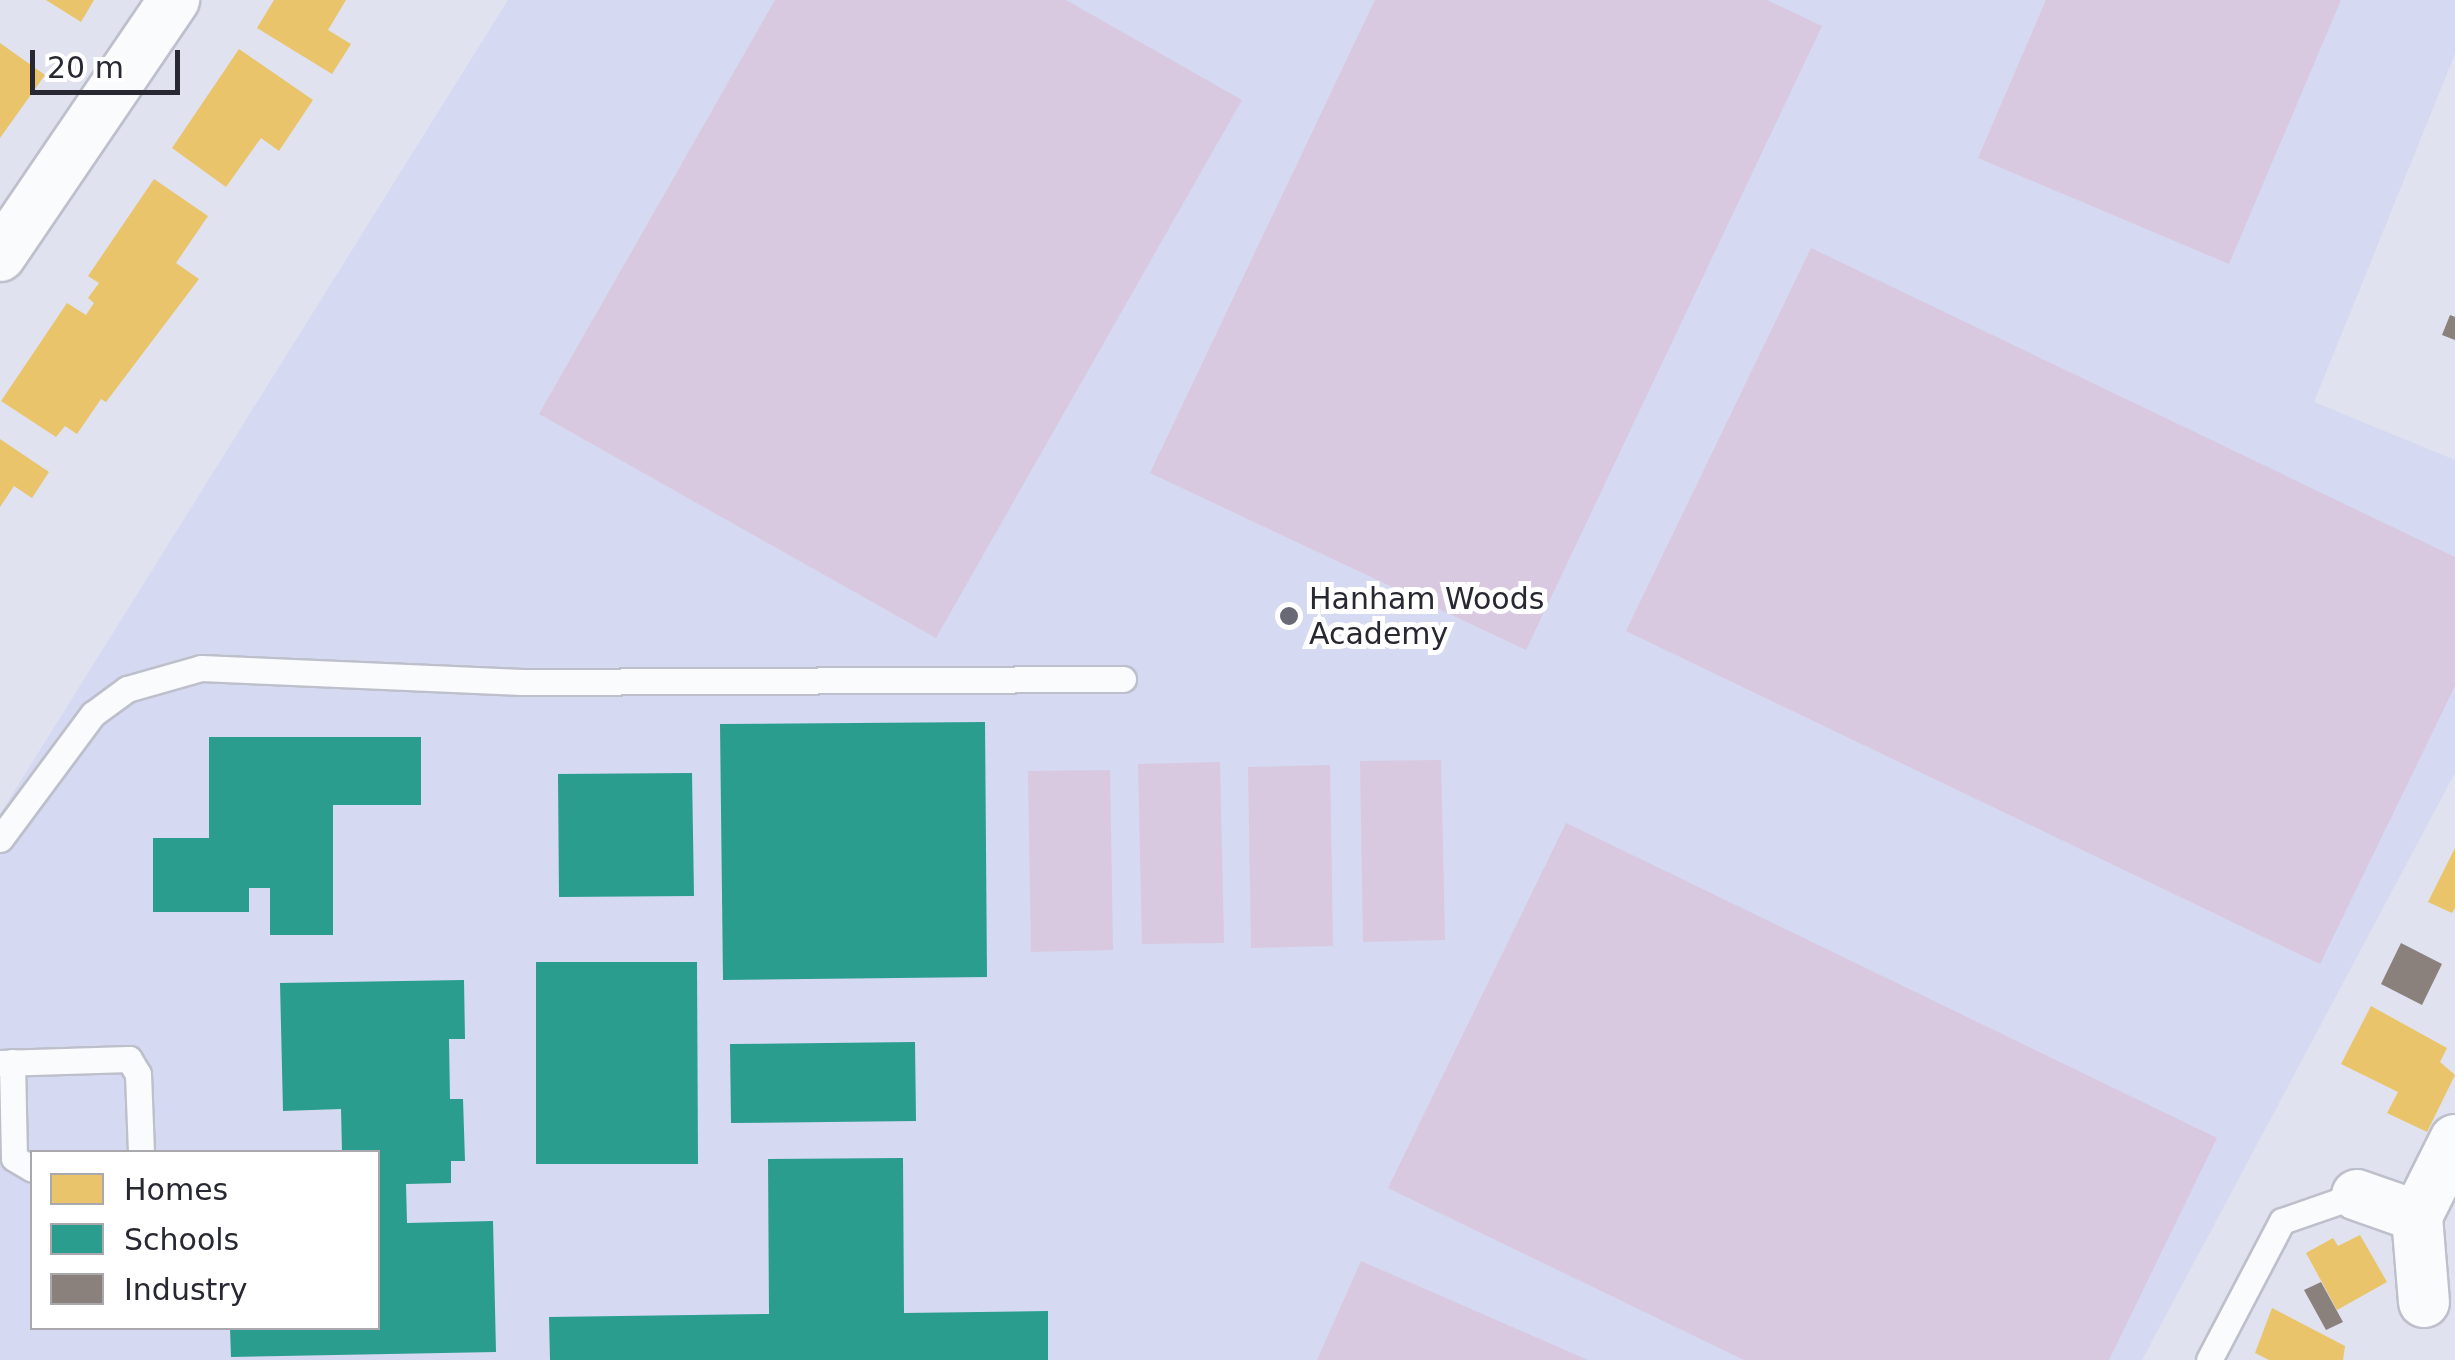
<!DOCTYPE html>
<style>
body{margin:0}
#map{position:relative;width:2455px;height:1360px;overflow:hidden;background:#e0e2f0;font-family:"DejaVu Sans",sans-serif}
div>[style]{position:absolute}
.built>*{inset:0;background:#d5d9f1}
.green>*{inset:0;background:#d8c9e1}
.homes>*{inset:0;background:#e9c46a}
.schools>*{inset:0;background:#2a9d8f}
.industry>*{inset:0;background:#8a817c}
.roads{filter:drop-shadow(2px 0 #bdbfca) drop-shadow(-2px 0 #bdbfca) drop-shadow(0 2px #bdbfca) drop-shadow(0 -2px #bdbfca)}
.lane>*{height:25px;margin:-12.5px;padding:0 12.5px;transform-origin:12.5px;border-radius:12.5px;background:#fafbfd}
.street>*{height:50px;margin:-25px;padding:0 25px;transform-origin:25px;border-radius:25px;background:#fafbfd}
.dots>*{width:28px;height:28px;translate:-50% -50%;box-sizing:border-box;border:5px solid #fff;border-radius:50%}
span{translate:-50% -50%;white-space:nowrap;text-align:center;line-height:1.15;-webkit-text-stroke:10px #fff;paint-order:stroke}
.poi-label{font-size:30px;color:#272831}
.left{translate:0 -50%;text-align:left}
.legend{position:absolute;left:30px;top:1150px;width:350px;height:180px;box-sizing:border-box;background:#fff;border:2px solid #a9a9ad;margin:0;padding:12px 18px;list-style:none;font-size:30px;color:#272831}
.legend li{display:flex;align-items:center;gap:20px;height:50px}
.legend b{width:50px;border:2px solid #a9a9ad}
.scale{position:absolute;left:30px;top:50px;width:150px;height:45px;box-sizing:border-box;border:5px solid #272831;border-top:0;padding-left:12px;font-size:30px;line-height:35px;white-space:nowrap;color:#272831;-webkit-text-stroke:8px #fff;paint-order:stroke}
</style>
<div id="map">
<div class="built">
<div style="clip-path:polygon(evenodd,508px 0,2455px 0,2455px 54px,2314px 402px,2455px 460px,2455px 773px,2142px 1360px,0 1360px,0 814px,508px 0,32px 1152px,378px 1152px,378px 1328px,32px 1328px,32px 1152px)"></div>
</div>
<div class="green">
<div style="clip-path:polygon(775px 0,1066px 0,1242px 100px,936px 638px,539px 414px)"></div>
<div style="clip-path:polygon(1375px 0,1767px 0,1822px 26px,1526px 650px,1150px 473px)"></div>
<div style="clip-path:polygon(2046px 0,2341px 0,2229px 264px,1978px 158px)"></div>
<div style="clip-path:polygon(1811px 248px,2455px 557px,2455px 686px,2320px 964px,1626px 631px)"></div>
<div style="clip-path:polygon(1441px 760px,1445px 940px,1363px 942px,1360px 761px)"></div>
<div style="clip-path:polygon(1220px 762px,1224px 943px,1142px 944px,1138px 764px)"></div>
<div style="clip-path:polygon(1330px 765px,1333px 946px,1251px 948px,1248px 767px)"></div>
<div style="clip-path:polygon(1110px 770px,1113px 950px,1031px 952px,1028px 771px)"></div>
<div style="clip-path:polygon(1566px 823px,2217px 1138px,2109px 1360px,1744px 1360px,1388px 1188px)"></div>
<div style="clip-path:polygon(1361px 1261px,1588px 1360px,1317px 1360px)"></div>
</div>
<div class="homes">
<div style="clip-path:polygon(46px 0,94px 0,81px 22px)"></div>
<div style="clip-path:polygon(274px 0,346px 0,328px 30px,351px 44px,332px 74px,257px 28px)"></div>
<div style="clip-path:polygon(0 43px,45px 75px,0 138px)"></div>
<div style="clip-path:polygon(239px 49px,313px 100px,279px 151px,261px 138px,226px 187px,172px 148px)"></div>
<div style="clip-path:polygon(154px 179px,208px 216px,176px 263px,199px 279px,106px 402px,101px 399px,77px 434px,65px 426px,56px 437px,1px 401px,67px 303px,86px 315px,94px 303px,88px 298px,99px 283px,88px 276px)"></div>
<div style="clip-path:polygon(0 439px,49px 472px,32px 498px,14px 486px,0 507px)"></div>
<div style="clip-path:polygon(2455px 848px,2455px 908px,2452px 913px,2428px 902px)"></div>
<div style="clip-path:polygon(2371px 1006px,2447px 1048px,2440px 1062px,2455px 1075px,2427px 1132px,2387px 1113px,2398px 1092px,2341px 1064px)"></div>
<div style="clip-path:polygon(2360px 1235px,2387px 1282px,2337px 1310px,2306px 1253px,2333px 1238px,2338px 1246px)"></div>
<div style="clip-path:polygon(2272px 1308px,2345px 1346px,2343px 1360px,2269px 1360px,2255px 1353px)"></div>
</div>
<div class="schools">
<div style="clip-path:polygon(985px 722px,987px 977px,723px 980px,720px 724px)"></div>
<div style="clip-path:polygon(209px 737px,421px 737px,421px 805px,333px 805px,333px 935px,270px 935px,270px 888px,249px 888px,249px 912px,153px 912px,153px 838px,209px 838px)"></div>
<div style="clip-path:polygon(692px 773px,694px 896px,559px 897px,558px 774px)"></div>
<div style="clip-path:polygon(536px 962px,697px 962px,698px 1164px,536px 1164px)"></div>
<div style="clip-path:polygon(464px 980px,465px 1039px,449px 1039px,450px 1099px,463px 1099px,465px 1161px,451px 1161px,451px 1183px,406px 1184px,407px 1223px,493px 1221px,496px 1352px,231px 1357px,230px 1328px,378px 1328px,378px 1152px,342px 1152px,341px 1109px,283px 1111px,280px 983px)"></div>
<div style="clip-path:polygon(915px 1042px,916px 1121px,731px 1123px,730px 1044px)"></div>
<div style="clip-path:polygon(903px 1158px,904px 1313px,1048px 1311px,1048px 1360px,550px 1360px,549px 1317px,769px 1314px,768px 1159px)"></div>
</div>
<div class="industry">
<div style="clip-path:polygon(2450px 315px,2455px 317px,2455px 340px,2442px 335px)"></div>
<div style="clip-path:polygon(2401px 943px,2442px 964px,2422px 1005px,2381px 984px)"></div>
<div style="clip-path:polygon(2321px 1282px,2343px 1322px,2326px 1330px,2304px 1290px)"></div>
</div>
<div class="roads">
<div class="lane">
<div style="left:0;top:839px;width:156px;rotate:-53.4deg"></div>
<div style="left:93px;top:714px;width:42px;rotate:-36.3deg"></div>
<div style="left:127px;top:689px;width:77px;rotate:-15.8deg"></div>
<div style="left:201px;top:668px;width:321px;rotate:2.5deg"></div>
<div style="left:522px;top:682px;width:601px;rotate:-0.29deg"></div>
<div style="left:12px;top:1062px;width:96px;rotate:88.8deg"></div>
<div style="left:14px;top:1158px;width:21px;rotate:31deg"></div>
<div style="left:0;top:1063px;width:129px;rotate:-1.8deg"></div>
<div style="left:129px;top:1059px;width:17px;rotate:59deg"></div>
<div style="left:138px;top:1074px;width:78px;rotate:87.8deg"></div>
<div style="left:2209px;top:1360px;width:157px;rotate:-62.3deg"></div>
<div style="left:2282px;top:1221px;width:79px;rotate:-19.1deg"></div>
</div>
<div class="street">
<div style="left:0;top:256px;width:310px;rotate:-55.8deg"></div>
<div style="left:2357px;top:1195px;width:64px;rotate:19.3deg"></div>
<div style="left:2424px;top:1302px;width:86px;rotate:-94.7deg"></div>
<div style="left:2417px;top:1216px;width:85px;rotate:-63.4deg"></div>
</div>
</div>
<div class="dots">
<div style="left:1289px;top:616px;background:#686974"></div>
</div>
<div class="poi-label">
<span class="left" style="left:1309px;top:616px">Hanham Woods<br>Academy</span>
</div>
<ul class="legend">
<li><b style="height:28px;background:#e9c46a"></b>Homes</li>
<li><b style="height:28px;background:#2a9d8f"></b>Schools</li>
<li><b style="height:28px;background:#8a817c"></b>Industry</li>
</ul>
<div class="scale">20 m</div>
</div>
